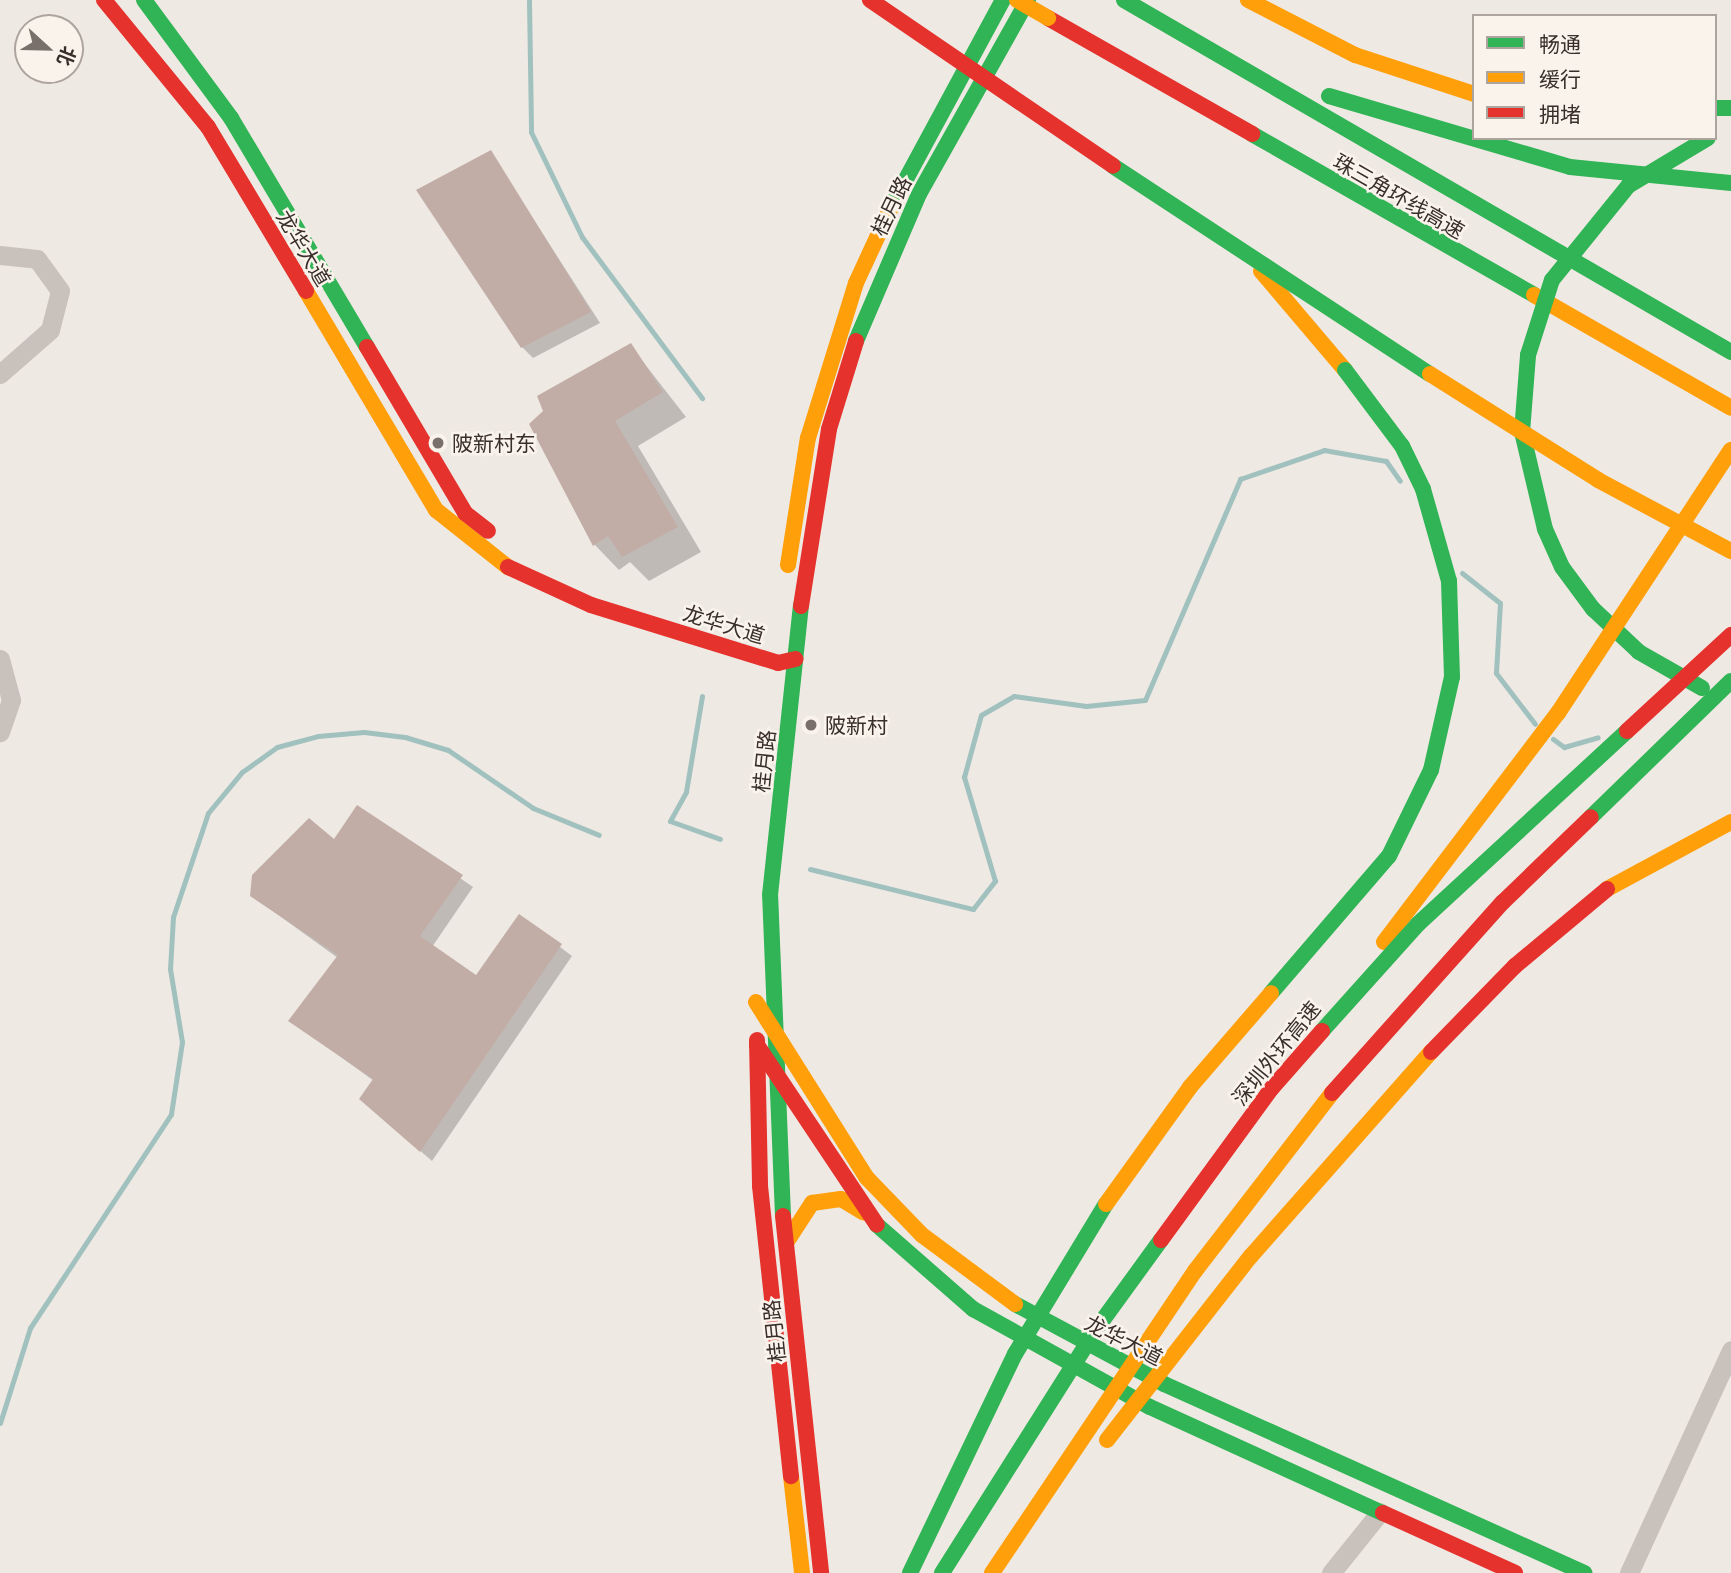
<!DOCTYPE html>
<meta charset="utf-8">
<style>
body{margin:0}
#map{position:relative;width:1731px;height:1573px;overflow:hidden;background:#efe9e4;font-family:Barlow,"Noto Sans SC",sans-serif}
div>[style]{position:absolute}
.shadow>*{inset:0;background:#0003}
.stream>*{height:5px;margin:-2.5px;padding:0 2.5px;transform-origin:2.5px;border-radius:2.5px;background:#a1c1bf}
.building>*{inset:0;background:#c2ada6}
.street>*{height:19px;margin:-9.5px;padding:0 9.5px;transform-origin:9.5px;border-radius:9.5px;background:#c8c1bc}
.fast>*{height:16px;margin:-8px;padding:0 8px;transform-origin:8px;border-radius:8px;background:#30b455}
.slow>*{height:16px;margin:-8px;padding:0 8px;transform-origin:8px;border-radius:8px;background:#ff9f0a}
.jam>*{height:16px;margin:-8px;padding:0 8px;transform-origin:8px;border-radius:8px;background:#e5322d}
.fast-bridge>*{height:16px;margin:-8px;padding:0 8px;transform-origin:8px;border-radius:8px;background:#30b455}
.slow-bridge>*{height:16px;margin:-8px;padding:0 8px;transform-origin:8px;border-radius:8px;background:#ff9f0a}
.jam-bridge>*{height:16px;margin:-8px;padding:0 8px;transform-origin:8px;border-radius:8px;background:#e5322d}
.dots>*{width:19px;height:19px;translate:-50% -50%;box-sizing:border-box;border:4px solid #faf3ec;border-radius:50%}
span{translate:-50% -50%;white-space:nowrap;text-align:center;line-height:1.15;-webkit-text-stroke:5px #faf3ec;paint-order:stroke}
.street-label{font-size:21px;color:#392e2a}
.poi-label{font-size:21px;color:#392e2a}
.left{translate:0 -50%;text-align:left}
.legend{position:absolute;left:1472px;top:14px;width:245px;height:126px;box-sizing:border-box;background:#faf3ec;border:2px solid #ada49e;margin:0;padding:9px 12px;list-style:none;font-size:21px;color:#392e2a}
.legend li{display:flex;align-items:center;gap:14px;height:35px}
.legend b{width:35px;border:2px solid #ada49e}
.north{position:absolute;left:14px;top:14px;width:70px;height:70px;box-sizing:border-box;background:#faf3ec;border:2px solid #ada49e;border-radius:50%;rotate:112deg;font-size:19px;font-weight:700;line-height:28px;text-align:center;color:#392e2a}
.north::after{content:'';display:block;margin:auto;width:24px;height:32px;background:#796f6b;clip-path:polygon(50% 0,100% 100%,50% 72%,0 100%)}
</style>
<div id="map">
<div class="shadow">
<div style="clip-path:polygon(491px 153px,600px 323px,533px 358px,522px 347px)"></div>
<div style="clip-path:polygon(630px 345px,686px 417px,638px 446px,701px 552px,649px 581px,630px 562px,619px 570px,595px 545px,531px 424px)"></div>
<div style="clip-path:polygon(357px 807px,473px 887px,432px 947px,476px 978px,520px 917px,572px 956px,432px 1161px,361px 1099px,374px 1081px,291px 1021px,338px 958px,252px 896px,334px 842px)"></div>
</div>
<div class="stream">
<div style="left:529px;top:0;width:132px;rotate:89.1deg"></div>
<div style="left:531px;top:132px;width:117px;rotate:64.1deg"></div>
<div style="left:582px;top:237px;width:201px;rotate:53.3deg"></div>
<div style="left:1462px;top:573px;width:48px;rotate:38.3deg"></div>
<div style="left:1500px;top:603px;width:70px;rotate:93.3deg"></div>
<div style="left:1496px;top:673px;width:64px;rotate:52.6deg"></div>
<div style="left:702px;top:696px;width:97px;rotate:99.5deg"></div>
<div style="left:686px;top:792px;width:33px;rotate:119deg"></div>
<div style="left:670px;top:821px;width:53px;rotate:19.8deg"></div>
<div style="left:1553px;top:739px;width:14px;rotate:36deg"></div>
<div style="left:1564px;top:747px;width:35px;rotate:-16deg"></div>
<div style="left:810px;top:869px;width:168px;rotate:13.8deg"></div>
<div style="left:973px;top:909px;width:36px;rotate:-52deg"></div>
<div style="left:995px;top:881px;width:109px;rotate:-106.6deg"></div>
<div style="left:964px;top:777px;width:64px;rotate:-74.7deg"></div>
<div style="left:981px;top:715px;width:38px;rotate:-30deg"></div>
<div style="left:1014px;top:696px;width:73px;rotate:7.9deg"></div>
<div style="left:1086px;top:706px;width:59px;rotate:-5.8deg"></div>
<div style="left:1145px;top:700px;width:241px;rotate:-66.7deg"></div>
<div style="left:1240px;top:479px;width:89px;rotate:-19deg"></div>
<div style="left:1324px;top:450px;width:63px;rotate:10.1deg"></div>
<div style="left:1386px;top:461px;width:24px;rotate:55deg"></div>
<div style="left:0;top:1423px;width:100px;rotate:-72.5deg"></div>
<div style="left:30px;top:1328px;width:256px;rotate:-56.6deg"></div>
<div style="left:171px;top:1114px;width:73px;rotate:-81.3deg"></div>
<div style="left:182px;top:1042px;width:74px;rotate:-99.3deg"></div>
<div style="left:170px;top:969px;width:52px;rotate:-86.7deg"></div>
<div style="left:173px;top:917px;width:110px;rotate:-71.4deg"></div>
<div style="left:208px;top:813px;width:53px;rotate:-50.3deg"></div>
<div style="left:242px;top:772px;width:43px;rotate:-35.5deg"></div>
<div style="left:277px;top:747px;width:42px;rotate:-15deg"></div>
<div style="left:318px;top:736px;width:46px;rotate:-5deg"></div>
<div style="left:364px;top:732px;width:41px;rotate:7deg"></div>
<div style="left:405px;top:737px;width:45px;rotate:16.8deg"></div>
<div style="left:448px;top:750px;width:103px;rotate:34.3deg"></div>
<div style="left:533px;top:808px;width:71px;rotate:22.2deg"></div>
</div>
<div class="building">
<div style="clip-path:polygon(491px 150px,591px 312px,521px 348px,416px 190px)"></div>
<div style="clip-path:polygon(631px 343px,663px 392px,615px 421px,678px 527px,622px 557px,608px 536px,593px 546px,529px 424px,543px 411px,537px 396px)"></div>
<div style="clip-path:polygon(357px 805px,463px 875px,420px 936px,476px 975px,519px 914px,562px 944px,420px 1152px,359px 1099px,373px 1079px,288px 1021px,338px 955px,250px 896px,252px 875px,309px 818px,334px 839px)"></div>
</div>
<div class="street">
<div style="left:0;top:255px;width:37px;rotate:6deg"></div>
<div style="left:37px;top:259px;width:39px;rotate:54deg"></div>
<div style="left:60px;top:291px;width:40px;rotate:104.4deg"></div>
<div style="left:50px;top:330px;width:67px;rotate:138.7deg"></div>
<div style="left:0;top:659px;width:42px;rotate:75deg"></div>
<div style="left:11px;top:700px;width:34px;rotate:109deg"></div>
<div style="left:1331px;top:1573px;width:78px;rotate:-51.2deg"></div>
<div style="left:1629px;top:1573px;width:245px;rotate:-65.4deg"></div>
</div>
<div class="fast">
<div style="left:144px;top:0;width:147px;rotate:53.6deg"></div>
<div style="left:231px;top:118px;width:266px;rotate:59.3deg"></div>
<div style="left:1124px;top:0;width:702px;rotate:30.11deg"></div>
<div style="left:1329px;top:96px;width:251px;rotate:16.4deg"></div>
<div style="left:1570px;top:167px;width:162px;rotate:5.7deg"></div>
<div style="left:1715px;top:108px;width:16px"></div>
<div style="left:1252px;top:134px;width:325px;rotate:29.7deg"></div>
<div style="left:892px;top:205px;width:233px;rotate:-61.6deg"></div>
<div style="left:856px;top:341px;width:160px;rotate:-66.8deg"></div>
<div style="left:919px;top:194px;width:223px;rotate:-60.7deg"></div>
<div style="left:783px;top:1216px;width:321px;rotate:-92.3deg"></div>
<div style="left:770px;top:895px;width:291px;rotate:-83.9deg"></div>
<div style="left:877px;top:1225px;width:128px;rotate:41.2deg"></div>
<div style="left:973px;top:1309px;width:202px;rotate:29deg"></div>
<div style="left:1150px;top:1407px;width:256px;rotate:24.5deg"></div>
<div style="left:1015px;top:1304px;width:169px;rotate:28.2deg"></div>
<div style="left:1164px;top:1384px;width:461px;rotate:24.2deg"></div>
</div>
<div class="slow">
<div style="left:1248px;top:0;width:120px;rotate:27.2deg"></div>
<div style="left:1355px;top:55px;width:125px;rotate:18.1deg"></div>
<div style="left:1261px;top:271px;width:130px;rotate:49.7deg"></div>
<div style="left:306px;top:291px;width:255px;rotate:59.3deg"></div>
<div style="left:436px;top:510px;width:92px;rotate:38.4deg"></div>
<div style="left:1534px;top:295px;width:227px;rotate:29.8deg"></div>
<div style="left:1598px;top:480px;width:151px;rotate:28.1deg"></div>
<div style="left:788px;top:565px;width:129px;rotate:-81.1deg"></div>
<div style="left:808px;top:438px;width:162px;rotate:-72.8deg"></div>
<div style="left:856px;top:283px;width:86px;rotate:-65.2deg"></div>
<div style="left:1384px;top:942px;width:288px;rotate:-52.8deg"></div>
<div style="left:756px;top:1002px;width:208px;rotate:57.8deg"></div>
<div style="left:867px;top:1178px;width:79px;rotate:46deg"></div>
<div style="left:922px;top:1235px;width:116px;rotate:36.6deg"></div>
<div style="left:786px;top:1243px;width:48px;rotate:-57deg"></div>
<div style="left:812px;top:1203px;width:29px;rotate:-8deg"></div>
<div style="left:841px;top:1199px;width:26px;rotate:31deg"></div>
<div style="left:791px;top:1476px;width:98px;rotate:83.5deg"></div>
</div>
<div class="jam">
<div style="left:104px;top:0;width:164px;rotate:50.7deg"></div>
<div style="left:208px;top:127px;width:191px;rotate:59.1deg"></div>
<div style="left:1048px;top:18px;width:235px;rotate:29.6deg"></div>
<div style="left:367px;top:347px;width:193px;rotate:59.4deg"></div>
<div style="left:465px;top:513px;width:29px;rotate:38deg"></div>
<div style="left:508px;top:567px;width:91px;rotate:24.6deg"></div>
<div style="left:591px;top:605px;width:196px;rotate:17.2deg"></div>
<div style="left:778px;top:663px;width:18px;rotate:-13deg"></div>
<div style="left:801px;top:606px;width:179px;rotate:-81deg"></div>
<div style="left:829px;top:429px;width:92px;rotate:-72.9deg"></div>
<div style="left:757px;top:1040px;width:146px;rotate:88.8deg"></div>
<div style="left:760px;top:1186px;width:292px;rotate:83.9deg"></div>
<div style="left:757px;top:1045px;width:216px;rotate:56.3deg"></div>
<div style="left:783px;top:1216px;width:359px;rotate:83.9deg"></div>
<div style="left:1383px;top:1513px;width:145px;rotate:24.4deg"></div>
</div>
<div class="fast-bridge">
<div style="left:1113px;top:166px;width:379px;rotate:33.3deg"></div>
<div style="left:1702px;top:688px;width:73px;rotate:-150.3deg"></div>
<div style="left:1639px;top:652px;width:63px;rotate:-136.9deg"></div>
<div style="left:1593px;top:609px;width:52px;rotate:-126.4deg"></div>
<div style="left:1562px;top:567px;width:42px;rotate:-114.1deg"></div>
<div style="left:1545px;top:529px;width:100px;rotate:-103.3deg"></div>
<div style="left:1522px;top:432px;width:77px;rotate:-85.5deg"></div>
<div style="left:1528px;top:355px;width:79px;rotate:-72.3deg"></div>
<div style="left:1552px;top:280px;width:121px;rotate:-51deg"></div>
<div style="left:1628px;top:186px;width:93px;rotate:-31deg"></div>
<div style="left:1591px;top:817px;width:195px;rotate:-44.2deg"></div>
<div style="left:1271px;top:993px;width:181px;rotate:-49.3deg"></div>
<div style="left:1389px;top:856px;width:96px;rotate:-64deg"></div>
<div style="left:1431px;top:770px;width:95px;rotate:-77.3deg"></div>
<div style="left:1452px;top:677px;width:96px;rotate:-91.8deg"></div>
<div style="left:1449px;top:581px;width:96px;rotate:-105.8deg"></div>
<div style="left:1423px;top:489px;width:48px;rotate:-116deg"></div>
<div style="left:1402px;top:446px;width:95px;rotate:-126.9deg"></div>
<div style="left:1322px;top:1031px;width:144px;rotate:-48.1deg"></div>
<div style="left:1418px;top:924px;width:284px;rotate:-42.7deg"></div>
<div style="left:910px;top:1573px;width:243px;rotate:-64.4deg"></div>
<div style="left:1015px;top:1354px;width:175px;rotate:-58.8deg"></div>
<div style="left:942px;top:1573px;width:290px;rotate:-57.7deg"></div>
<div style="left:1097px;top:1328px;width:109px;rotate:-54deg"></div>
</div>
<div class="slow-bridge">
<div style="left:1017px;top:0;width:36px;rotate:30deg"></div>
<div style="left:1430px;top:374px;width:199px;rotate:32.2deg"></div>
<div style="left:1558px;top:713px;width:315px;rotate:-56.7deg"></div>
<div style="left:1607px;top:889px;width:141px;rotate:-28.4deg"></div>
<div style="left:1106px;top:1204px;width:144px;rotate:-54.3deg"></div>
<div style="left:1190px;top:1087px;width:124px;rotate:-49.2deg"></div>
<div style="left:1107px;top:1440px;width:234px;rotate:-52deg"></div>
<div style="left:1251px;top:1256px;width:272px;rotate:-48.6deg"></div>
<div style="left:992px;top:1573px;width:364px;rotate:-56.1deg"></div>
<div style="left:1195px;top:1271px;width:225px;rotate:-52.4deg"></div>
</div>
<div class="jam-bridge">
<div style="left:870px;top:0;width:294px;rotate:34.3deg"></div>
<div style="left:1627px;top:731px;width:142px;rotate:-42.7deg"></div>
<div style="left:1431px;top:1052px;width:120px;rotate:-45.7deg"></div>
<div style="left:1515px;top:966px;width:120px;rotate:-39.9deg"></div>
<div style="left:1332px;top:1093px;width:256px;rotate:-48.2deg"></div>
<div style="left:1503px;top:902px;width:122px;rotate:-44deg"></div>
<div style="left:1161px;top:1240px;width:188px;rotate:-53.9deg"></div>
<div style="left:1272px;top:1088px;width:76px;rotate:-48.7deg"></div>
</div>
<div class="dots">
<div style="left:438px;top:443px;background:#796f6b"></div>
<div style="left:811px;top:725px;background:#796f6b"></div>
</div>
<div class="street-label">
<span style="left:1399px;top:196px;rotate:30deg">珠三角环线高速</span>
<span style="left:891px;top:206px;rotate:-64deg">桂月路</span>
<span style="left:304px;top:248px;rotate:59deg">龙华大道</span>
<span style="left:724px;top:624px;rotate:17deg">龙华大道</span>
<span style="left:764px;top:761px;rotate:-84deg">桂月路</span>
<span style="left:1276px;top:1053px;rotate:-51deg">深圳外环高速</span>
<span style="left:774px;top:1331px;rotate:-96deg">桂月路</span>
<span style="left:1124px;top:1340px;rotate:27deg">龙华大道</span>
</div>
<div class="poi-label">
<span class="left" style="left:452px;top:443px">陂新村东</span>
<span class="left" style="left:825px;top:725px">陂新村</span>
</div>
<ul class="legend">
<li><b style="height:9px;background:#30b455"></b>畅通</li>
<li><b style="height:9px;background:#ff9f0a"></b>缓行</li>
<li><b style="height:9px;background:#e5322d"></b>拥堵</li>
</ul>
<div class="north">北</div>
</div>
